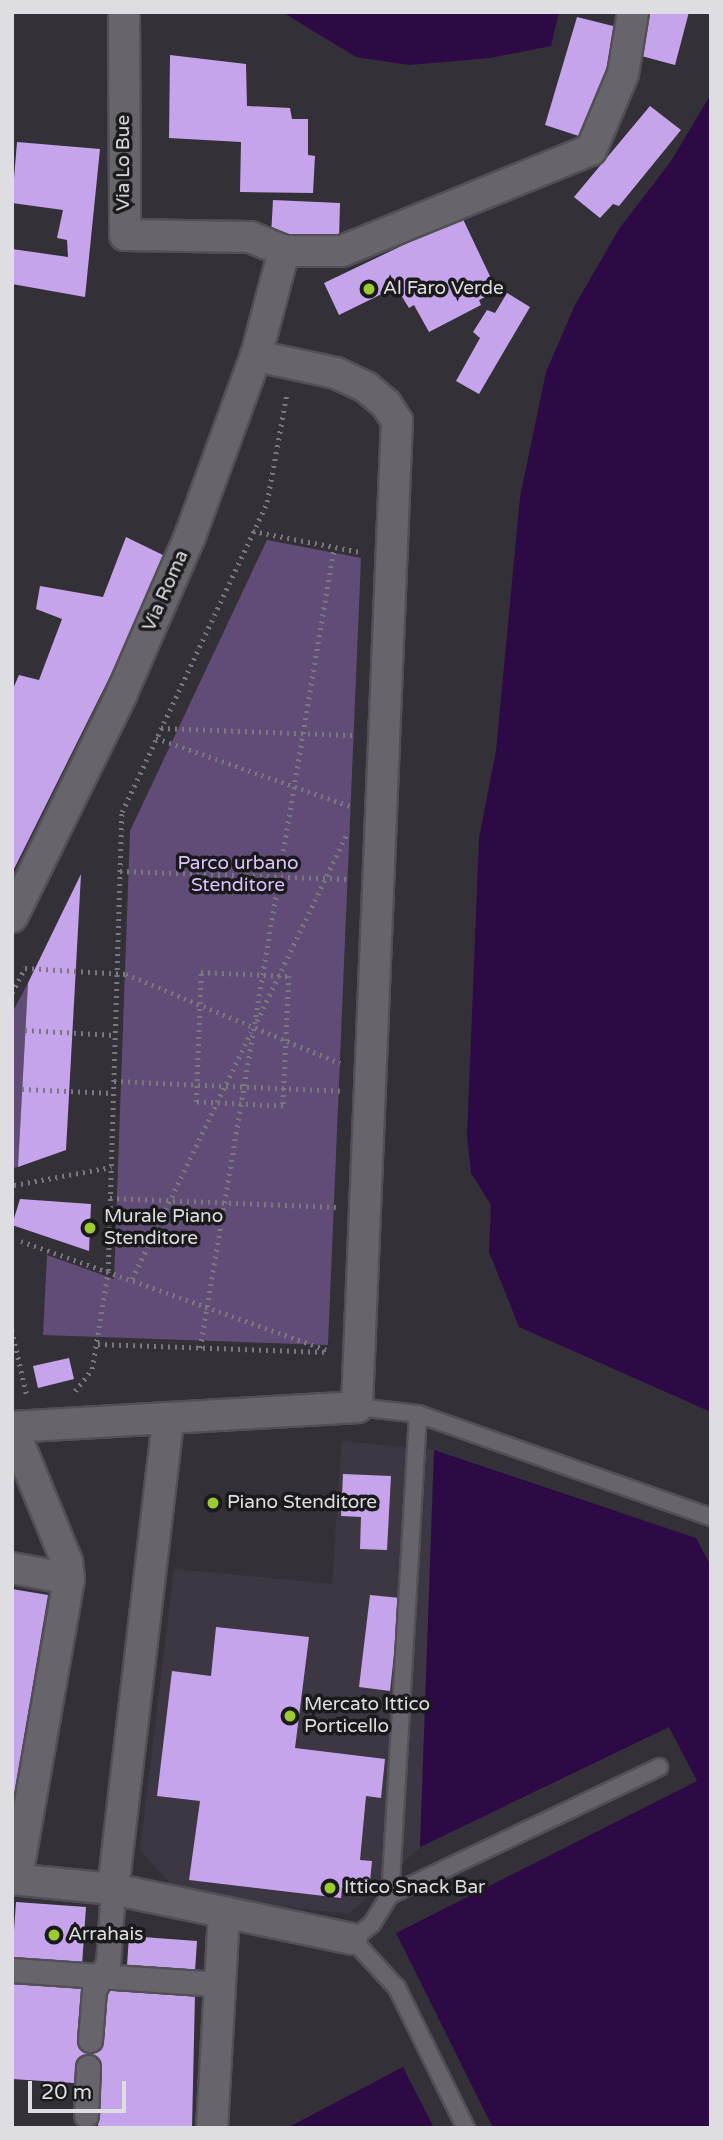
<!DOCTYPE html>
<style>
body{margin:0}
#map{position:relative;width:723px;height:2140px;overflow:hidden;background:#333137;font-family:"Varela Round",sans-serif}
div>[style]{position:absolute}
.built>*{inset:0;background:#3d3743}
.green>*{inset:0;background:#614c78}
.water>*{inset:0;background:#2d0a46}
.building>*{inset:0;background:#c6a4eb}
.path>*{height:4.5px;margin-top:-2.25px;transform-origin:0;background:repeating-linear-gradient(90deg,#79787d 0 2px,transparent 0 7px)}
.roads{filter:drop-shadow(2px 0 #525055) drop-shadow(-2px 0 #525055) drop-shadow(0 2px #525055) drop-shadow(0 -2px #525055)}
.service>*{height:16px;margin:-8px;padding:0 8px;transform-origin:8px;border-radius:8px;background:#67646b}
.pedestrian>*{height:23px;margin:-11.5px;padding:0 11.5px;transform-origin:11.5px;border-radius:11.5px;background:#67646b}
.minor>*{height:30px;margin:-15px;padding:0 15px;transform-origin:15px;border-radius:15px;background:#67646b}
.dots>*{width:19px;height:19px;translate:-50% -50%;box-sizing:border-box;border:4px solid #1a191c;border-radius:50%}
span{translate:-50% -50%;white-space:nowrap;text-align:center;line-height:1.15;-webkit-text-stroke:7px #1a191c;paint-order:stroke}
.street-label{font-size:19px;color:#dedde1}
.poi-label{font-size:19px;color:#dedde1}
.left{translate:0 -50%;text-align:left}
.park-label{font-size:19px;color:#dcc2fa}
.frame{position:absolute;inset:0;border:14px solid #dedde1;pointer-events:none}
.scale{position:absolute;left:28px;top:2081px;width:98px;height:32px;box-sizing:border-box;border:4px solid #dedde1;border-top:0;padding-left:9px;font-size:21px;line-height:24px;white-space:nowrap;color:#dedde1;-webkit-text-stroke:5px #1a191c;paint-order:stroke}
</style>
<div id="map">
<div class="built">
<div style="clip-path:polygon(342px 1441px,434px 1450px,420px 1847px,349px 1914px,180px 1894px,140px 1850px,174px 1569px,332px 1584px)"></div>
</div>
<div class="green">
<div style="clip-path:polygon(267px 540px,361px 558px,328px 1345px,43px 1335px,47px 1255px,114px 1279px,130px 831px)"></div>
<div style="clip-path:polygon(28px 983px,18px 1167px,13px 1168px,12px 1013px)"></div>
</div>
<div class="water">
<div style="clip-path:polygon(282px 12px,559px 12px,551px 46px,490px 58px,409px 65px,356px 57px)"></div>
<div style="clip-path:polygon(711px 94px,711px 1412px,519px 1327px,489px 1252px,491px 1205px,471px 1173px,467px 1137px,479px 838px,496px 751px,520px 497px,546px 372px,575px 305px,619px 229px,671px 161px)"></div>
<div style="clip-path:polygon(434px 1450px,696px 1538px,711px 1566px,711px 2128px,493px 2128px,396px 1933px,697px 1781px,669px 1727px,420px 1847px)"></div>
<div style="clip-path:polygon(403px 2067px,434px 2128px,287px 2128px)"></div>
</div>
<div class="building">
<div style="clip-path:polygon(645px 12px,689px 12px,675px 65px,634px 54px)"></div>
<div style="clip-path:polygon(577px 17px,617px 27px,588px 139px,545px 125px)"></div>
<div style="clip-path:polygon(170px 55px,246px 64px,247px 106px,290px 108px,292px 119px,308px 119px,308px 155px,315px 156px,313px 193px,240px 192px,241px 142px,169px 138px)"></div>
<div style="clip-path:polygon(650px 106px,681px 130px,619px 206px,613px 204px,600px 218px,574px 197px)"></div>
<div style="clip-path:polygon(17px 142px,100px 149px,85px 297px,12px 284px,12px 249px,68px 257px,67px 240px,57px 238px,63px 210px,12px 203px)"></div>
<div style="clip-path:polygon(273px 200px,340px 203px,339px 239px,271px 236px)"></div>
<div style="clip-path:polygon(462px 217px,497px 291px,479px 300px,481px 305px,429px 332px,414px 305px,409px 308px,396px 287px,339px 315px,324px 283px)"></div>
<div style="clip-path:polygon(507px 293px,530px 307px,479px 394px,456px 381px,480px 338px,473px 332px,487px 310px,495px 313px)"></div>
<div style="clip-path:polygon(126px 537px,169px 558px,12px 873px,12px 691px,19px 675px,39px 680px,62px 619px,36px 609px,40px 586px,103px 597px)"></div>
<div style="clip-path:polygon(81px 874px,66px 1150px,18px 1167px,28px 983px)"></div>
<div style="clip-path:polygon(20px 1199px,91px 1204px,89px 1251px,12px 1225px)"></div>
<div style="clip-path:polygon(69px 1358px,74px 1379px,38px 1388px,33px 1366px)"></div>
<div style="clip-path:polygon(343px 1474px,391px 1476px,387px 1550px,360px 1549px,361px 1517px,341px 1516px)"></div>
<div style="clip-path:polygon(12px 1589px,48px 1595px,14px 1797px,12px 1796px)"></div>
<div style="clip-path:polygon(370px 1595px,400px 1598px,390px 1691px,359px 1687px)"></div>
<div style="clip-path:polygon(216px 1627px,309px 1637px,295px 1748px,385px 1759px,381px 1798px,366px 1796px,360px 1860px,372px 1861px,369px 1891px,342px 1888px,341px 1898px,189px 1880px,200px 1801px,157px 1796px,172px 1671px,211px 1676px)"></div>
<div style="clip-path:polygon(16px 1902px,86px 1907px,82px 1965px,12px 1959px)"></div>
<div style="clip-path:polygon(129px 1936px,197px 1941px,195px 1971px,127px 1966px)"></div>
<div style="clip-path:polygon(12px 1982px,82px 1986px,79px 2040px,103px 2040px,106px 1989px,195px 1994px,192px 2128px,98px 2128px,100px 2067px,76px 2066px,74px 2083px,12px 2079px)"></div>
</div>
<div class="path">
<div style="left:253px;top:531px;width:109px;rotate:11.1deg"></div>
<div style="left:161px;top:728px;width:195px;rotate:2.1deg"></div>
<div style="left:156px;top:738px;width:206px;rotate:19.3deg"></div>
<div style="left:120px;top:871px;width:229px;rotate:2deg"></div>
<div style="left:201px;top:972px;width:88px;rotate:2.6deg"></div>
<div style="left:289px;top:976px;width:130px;rotate:92.6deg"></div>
<div style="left:283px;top:1106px;width:87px;rotate:-177.4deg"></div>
<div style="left:196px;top:1102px;width:130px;rotate:-87.8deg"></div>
<div style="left:12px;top:993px;width:28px;rotate:-63deg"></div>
<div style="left:25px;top:968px;width:101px;rotate:3.4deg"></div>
<div style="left:126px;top:974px;width:232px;rotate:22.6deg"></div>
<div style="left:257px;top:1021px;width:208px;rotate:-64.4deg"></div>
<div style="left:25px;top:1030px;width:90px;rotate:3.2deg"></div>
<div style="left:114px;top:1081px;width:226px;rotate:2.5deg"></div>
<div style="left:22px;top:1089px;width:91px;rotate:2.5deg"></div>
<div style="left:12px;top:1179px;width:18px;rotate:90deg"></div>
<div style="left:14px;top:1185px;width:99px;rotate:-10.5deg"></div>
<div style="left:110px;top:1198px;width:226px;rotate:2.3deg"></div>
<div style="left:21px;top:1241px;width:328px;rotate:19.6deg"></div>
<div style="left:132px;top:1279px;width:274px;rotate:-64.3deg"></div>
<div style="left:12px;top:1330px;width:68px;rotate:77.2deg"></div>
<div style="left:98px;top:1344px;width:230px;rotate:2deg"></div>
<div style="left:200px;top:1348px;width:812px;rotate:-80.5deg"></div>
<div style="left:75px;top:1391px;width:28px;rotate:-52deg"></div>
<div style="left:92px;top:1369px;width:99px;rotate:-80.7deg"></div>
<div style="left:108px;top:1271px;width:459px;rotate:-88.3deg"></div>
<div style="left:122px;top:812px;width:342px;rotate:-64.9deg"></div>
<div style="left:267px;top:502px;width:112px;rotate:-79.7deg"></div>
</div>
<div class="roads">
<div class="service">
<div style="left:357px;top:1407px;width:61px;rotate:6.5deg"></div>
<div style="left:418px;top:1414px;width:311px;rotate:19.4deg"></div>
<div style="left:418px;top:1414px;width:482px;rotate:93.3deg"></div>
<div style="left:390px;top:1895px;width:34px;rotate:122deg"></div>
<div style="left:372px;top:1924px;width:25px;rotate:143deg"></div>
<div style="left:352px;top:1939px;width:67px;rotate:47.4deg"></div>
<div style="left:397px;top:1988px;width:156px;rotate:63.8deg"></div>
<div style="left:390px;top:1895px;width:298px;rotate:-25.4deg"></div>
</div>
<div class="pedestrian">
<div style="left:12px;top:1970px;width:208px;rotate:3.9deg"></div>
<div style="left:90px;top:2040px;width:50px;rotate:-85.4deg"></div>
<div style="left:94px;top:1990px;width:30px;rotate:-63deg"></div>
<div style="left:108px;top:1963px;width:74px;rotate:-86.1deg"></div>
<div style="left:86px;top:2115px;width:48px;rotate:-87.6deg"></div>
</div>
<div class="minor">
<div style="left:124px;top:12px;width:223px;rotate:89.7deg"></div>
<div style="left:125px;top:235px;width:125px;rotate:0.9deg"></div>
<div style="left:250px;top:237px;width:37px;rotate:22deg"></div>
<div style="left:284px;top:251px;width:58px"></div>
<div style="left:342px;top:251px;width:269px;rotate:-22.1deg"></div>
<div style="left:591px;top:150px;width:82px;rotate:-67.2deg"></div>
<div style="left:623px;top:74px;width:63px;rotate:-80.8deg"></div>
<div style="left:12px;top:917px;width:247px;rotate:-63.8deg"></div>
<div style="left:121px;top:695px;width:173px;rotate:-66.5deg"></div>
<div style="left:190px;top:536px;width:192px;rotate:-69.9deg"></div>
<div style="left:256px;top:356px;width:109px;rotate:-75.1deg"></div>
<div style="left:12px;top:1427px;width:346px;rotate:-3.3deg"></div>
<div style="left:357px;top:1407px;width:987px;rotate:-87.68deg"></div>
<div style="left:397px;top:421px;width:20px;rotate:-123deg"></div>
<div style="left:386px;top:404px;width:26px;rotate:-140deg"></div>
<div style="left:366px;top:387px;width:33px;rotate:-155deg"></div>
<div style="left:336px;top:373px;width:82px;rotate:-168deg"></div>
<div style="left:12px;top:1427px;width:146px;rotate:67.8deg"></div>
<div style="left:67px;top:1562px;width:17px;rotate:83deg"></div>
<div style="left:69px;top:1579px;width:303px;rotate:99.9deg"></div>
<div style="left:12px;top:1568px;width:58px;rotate:10.9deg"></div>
<div style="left:12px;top:1879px;width:101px;rotate:5.7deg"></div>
<div style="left:113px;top:1889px;width:244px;rotate:11.8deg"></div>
<div style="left:113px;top:1889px;width:474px;rotate:-83.3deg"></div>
<div style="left:212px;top:2128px;width:216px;rotate:-86.8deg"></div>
</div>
</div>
<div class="dots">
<div style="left:369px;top:289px;background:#9bcb33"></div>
<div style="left:90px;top:1228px;background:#9bcb33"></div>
<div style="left:213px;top:1503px;background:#9bcb33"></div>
<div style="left:290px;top:1716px;background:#9bcb33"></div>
<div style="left:330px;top:1888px;background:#9bcb33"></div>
<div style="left:54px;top:1935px;background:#9bcb33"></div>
</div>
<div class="street-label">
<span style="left:124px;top:163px;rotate:-90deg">Via Lo Bue</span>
<span style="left:166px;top:591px;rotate:-66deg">Via Roma</span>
</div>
<div class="poi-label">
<span class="left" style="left:383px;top:289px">Al Faro Verde</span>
<span class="left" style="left:104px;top:1228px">Murale Piano<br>Stenditore</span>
<span class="left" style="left:227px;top:1503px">Piano Stenditore</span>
<span class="left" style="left:304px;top:1716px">Mercato Ittico<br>Porticello</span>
<span class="left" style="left:344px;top:1888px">Ittico Snack Bar</span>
<span class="left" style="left:68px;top:1935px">Arrahais</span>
</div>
<div class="park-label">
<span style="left:238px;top:875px">Parco urbano<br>Stenditore</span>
</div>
<div class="frame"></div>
<div class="scale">20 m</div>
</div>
